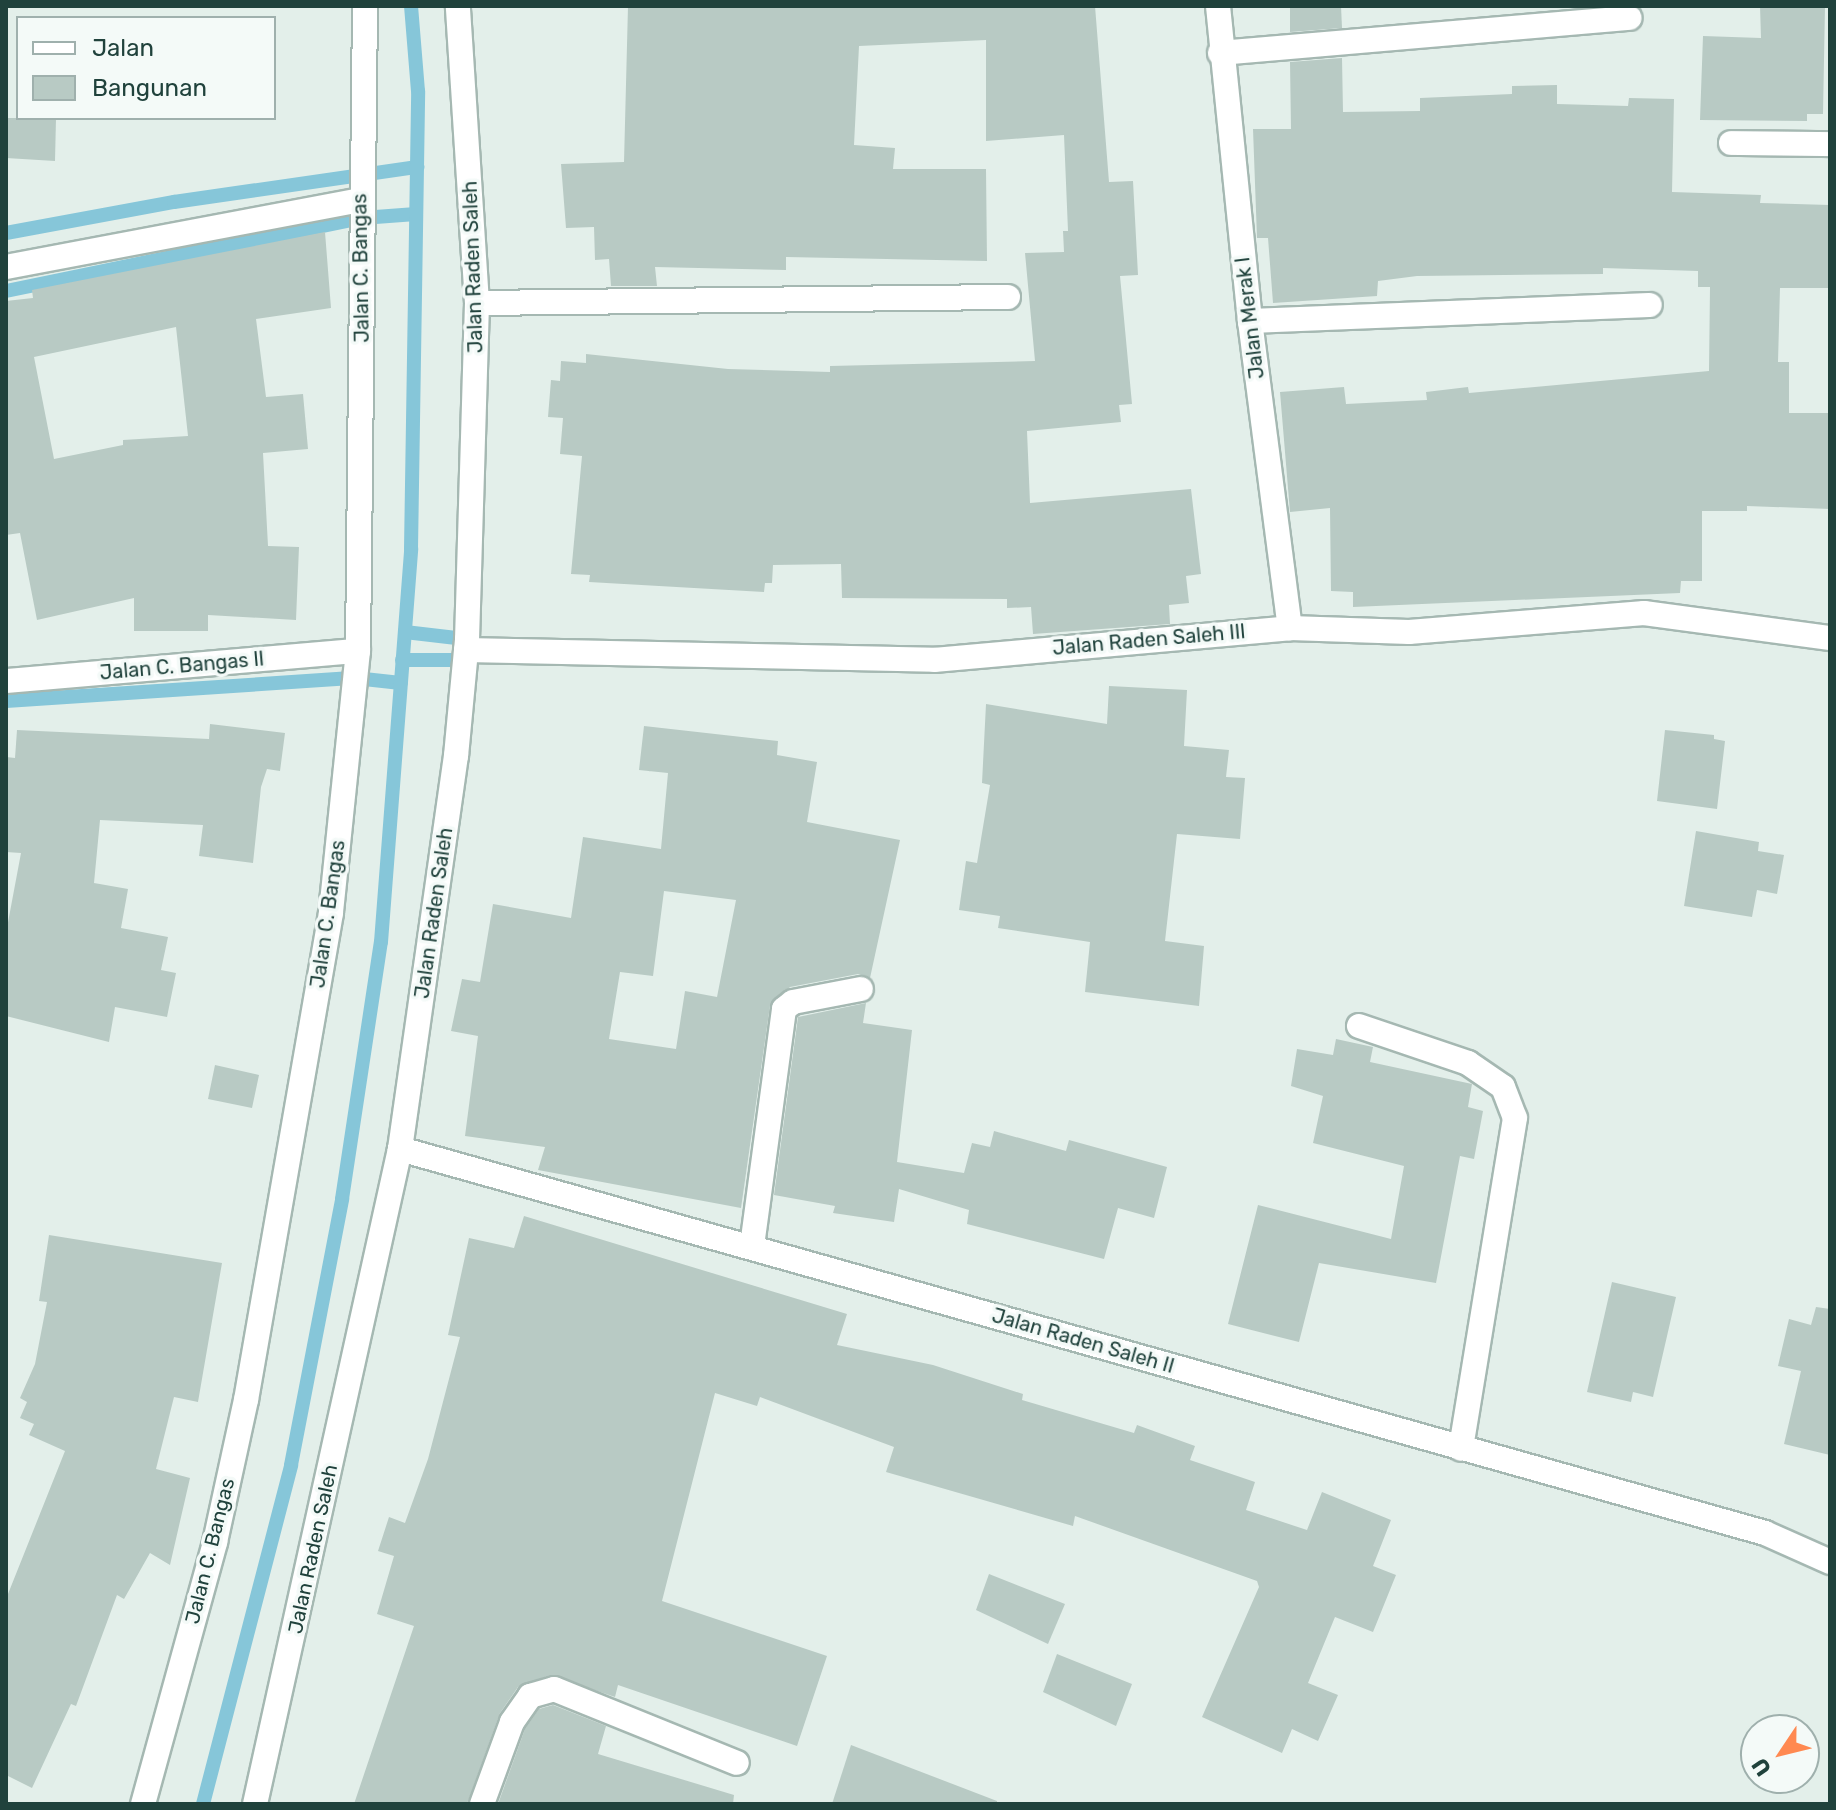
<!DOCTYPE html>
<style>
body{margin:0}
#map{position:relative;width:1836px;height:1810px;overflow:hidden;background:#e3efea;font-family:Rubik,sans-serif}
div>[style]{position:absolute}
.stream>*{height:14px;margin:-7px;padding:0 7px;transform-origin:7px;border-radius:7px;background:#86c6d9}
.building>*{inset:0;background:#b8cac4}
.roads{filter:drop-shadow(2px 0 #a5b8b2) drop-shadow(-2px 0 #a5b8b2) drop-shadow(0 2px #a5b8b2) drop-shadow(0 -2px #a5b8b2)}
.minor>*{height:24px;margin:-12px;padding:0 12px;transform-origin:12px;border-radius:12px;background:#fff}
.tertiary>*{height:24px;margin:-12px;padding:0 12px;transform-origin:12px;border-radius:12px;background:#fff}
span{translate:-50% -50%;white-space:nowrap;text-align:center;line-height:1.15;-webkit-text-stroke:7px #f4faf8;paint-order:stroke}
.street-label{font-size:20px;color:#20423c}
.frame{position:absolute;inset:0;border:8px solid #20423c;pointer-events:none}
.legend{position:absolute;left:16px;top:16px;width:260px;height:104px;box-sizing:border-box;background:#f4faf8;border:2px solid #9fb0ad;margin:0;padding:10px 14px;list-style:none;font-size:24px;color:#20423c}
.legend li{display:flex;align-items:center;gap:16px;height:40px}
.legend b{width:40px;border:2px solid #9fb0ad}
.north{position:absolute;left:1740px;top:1714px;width:80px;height:80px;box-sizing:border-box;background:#f4faf8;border:2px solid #9fb0ad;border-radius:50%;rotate:235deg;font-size:22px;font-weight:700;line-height:32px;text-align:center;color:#20423c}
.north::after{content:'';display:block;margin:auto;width:28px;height:36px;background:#ff8951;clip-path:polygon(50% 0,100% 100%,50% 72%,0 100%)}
</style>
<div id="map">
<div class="stream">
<div style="left:6px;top:233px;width:171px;rotate:-10.5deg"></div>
<div style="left:174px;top:202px;width:246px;rotate:-8.2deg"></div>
<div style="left:6px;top:291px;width:363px;rotate:-11.6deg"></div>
<div style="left:362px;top:218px;width:54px;rotate:-4.2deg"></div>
<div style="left:405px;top:632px;width:69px;rotate:6.6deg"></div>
<div style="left:402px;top:660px;width:67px"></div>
<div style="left:6px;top:701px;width:350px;rotate:-3.8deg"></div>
<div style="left:355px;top:678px;width:46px;rotate:6.2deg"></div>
<div style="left:203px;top:1804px;width:350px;rotate:-75.4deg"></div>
<div style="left:291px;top:1465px;width:271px;rotate:-79.1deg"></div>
<div style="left:342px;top:1199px;width:260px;rotate:-81.4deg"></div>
<div style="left:381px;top:942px;width:394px;rotate:-85.6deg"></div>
<div style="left:411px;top:549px;width:458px;rotate:-89.1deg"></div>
<div style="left:418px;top:91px;width:85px;rotate:-94.7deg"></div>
</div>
<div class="building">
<div style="clip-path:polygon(628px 6px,1095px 6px,1109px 182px,1133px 181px,1138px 275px,1120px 276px,1132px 404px,1119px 405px,1121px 422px,1027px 431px,1030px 503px,1191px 489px,1201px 574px,1186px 576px,1189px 603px,1169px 605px,1170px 624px,1033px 634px,1031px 607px,1007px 608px,1007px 599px,842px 598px,841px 564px,773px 565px,772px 583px,765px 583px,764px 592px,589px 582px,590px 575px,571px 574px,582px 456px,560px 454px,563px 418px,548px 417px,551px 380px,560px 381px,561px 361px,586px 363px,586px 354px,728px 369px,830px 372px,830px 366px,1035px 361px,1025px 253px,1064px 252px,1063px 231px,1068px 231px,1064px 135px,986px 141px,986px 40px,859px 46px,854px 145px,895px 148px,893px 169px,986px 169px,987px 261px,786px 257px,786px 270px,655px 267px,657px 286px,611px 286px,609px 259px,595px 260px,594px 227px,566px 228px,561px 164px,624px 162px)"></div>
<div style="clip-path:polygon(1290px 6px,1341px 6px,1342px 28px,1290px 32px)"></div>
<div style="clip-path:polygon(1760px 6px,1825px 6px,1823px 114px,1807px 114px,1807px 121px,1700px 120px,1703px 36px,1761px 38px)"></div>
<div style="clip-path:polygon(1342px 58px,1343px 112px,1420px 111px,1420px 98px,1512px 94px,1512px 86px,1557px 85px,1557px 104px,1628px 106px,1629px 98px,1674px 99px,1672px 192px,1761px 195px,1760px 203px,1830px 205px,1830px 288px,1780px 288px,1778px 362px,1789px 362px,1789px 413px,1830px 413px,1830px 509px,1747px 506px,1747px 511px,1702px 511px,1702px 581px,1681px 581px,1680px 593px,1353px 607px,1353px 592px,1331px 591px,1330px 508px,1290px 512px,1280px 392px,1344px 387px,1346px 404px,1427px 400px,1426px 392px,1468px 387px,1469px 393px,1709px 371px,1710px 287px,1698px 287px,1698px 271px,1603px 268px,1603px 274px,1417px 276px,1378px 281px,1377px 296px,1273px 303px,1268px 238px,1257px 238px,1253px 129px,1291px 129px,1290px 62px)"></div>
<div style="clip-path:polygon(6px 118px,56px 118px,55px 161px,6px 158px)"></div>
<div style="clip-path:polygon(evenodd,325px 232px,331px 308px,256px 319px,266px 397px,303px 394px,308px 449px,263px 453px,268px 546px,299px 547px,296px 620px,208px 615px,208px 631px,134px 631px,134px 598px,37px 620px,20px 533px,6px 535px,6px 301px,33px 298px,32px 290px,325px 232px,176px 327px,188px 436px,123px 440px,123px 445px,54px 459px,34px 357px,176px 327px)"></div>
<div style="clip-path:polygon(1109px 686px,1187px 690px,1184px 746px,1229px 750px,1226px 777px,1245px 778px,1240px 839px,1177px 834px,1165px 941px,1204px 946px,1199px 1006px,1085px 992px,1090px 942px,998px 928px,1000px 916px,959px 910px,966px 861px,977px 863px,990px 785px,982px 783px,986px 704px,1107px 724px)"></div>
<div style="clip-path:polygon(210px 724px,285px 733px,280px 771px,267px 769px,261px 787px,253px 863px,199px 856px,203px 825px,100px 820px,94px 883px,128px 889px,121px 928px,168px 937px,161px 970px,176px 973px,167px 1017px,115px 1007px,109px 1042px,6px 1016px,6px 933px,21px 853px,6px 852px,6px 757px,15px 758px,17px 730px,209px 739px)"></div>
<div style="clip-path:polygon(evenodd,644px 726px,778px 741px,777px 755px,817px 762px,807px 822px,900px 840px,870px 978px,858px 974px,790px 987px,770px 1006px,741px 1208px,538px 1170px,545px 1147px,465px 1136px,478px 1036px,451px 1031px,462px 979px,480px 982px,493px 904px,571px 918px,583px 837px,661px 849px,668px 773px,639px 770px,644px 726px,664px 891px,736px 900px,717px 997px,685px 991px,676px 1049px,609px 1039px,620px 972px,653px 976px,664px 891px)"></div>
<div style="clip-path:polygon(1665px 730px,1714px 735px,1714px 739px,1725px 741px,1717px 809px,1657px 801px)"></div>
<div style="clip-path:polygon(1696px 831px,1759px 842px,1758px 851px,1784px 855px,1777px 894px,1757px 890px,1752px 917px,1684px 906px)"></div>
<div style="clip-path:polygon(866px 1003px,863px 1023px,912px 1030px,897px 1162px,964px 1173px,972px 1143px,990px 1147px,994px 1131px,1066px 1151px,1069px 1140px,1167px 1167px,1154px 1218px,1118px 1208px,1104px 1259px,967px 1224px,969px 1210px,899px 1189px,894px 1222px,833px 1213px,835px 1206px,774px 1195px,798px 1017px)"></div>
<div style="clip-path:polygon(1336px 1039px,1373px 1047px,1370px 1062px,1472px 1084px,1468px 1107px,1483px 1111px,1474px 1159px,1460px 1156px,1436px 1283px,1319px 1263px,1299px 1342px,1228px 1324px,1258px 1205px,1391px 1239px,1404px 1166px,1313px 1143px,1323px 1096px,1291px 1086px,1297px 1049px,1333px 1055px)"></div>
<div style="clip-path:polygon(215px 1065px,259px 1075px,252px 1108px,208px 1099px)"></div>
<div style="clip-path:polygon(524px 1216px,847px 1314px,837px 1345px,933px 1365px,1023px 1394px,1022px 1400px,1134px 1433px,1137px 1425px,1195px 1446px,1190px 1460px,1255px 1482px,1246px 1510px,1307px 1530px,1322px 1492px,1391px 1520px,1373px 1566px,1396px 1575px,1373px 1632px,1335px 1617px,1308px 1683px,1338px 1695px,1318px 1741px,1292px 1729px,1282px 1753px,1202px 1717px,1259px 1587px,1257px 1581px,1075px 1516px,1073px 1526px,886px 1472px,894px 1447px,760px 1397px,757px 1406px,715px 1393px,662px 1601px,827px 1656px,797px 1746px,618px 1685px,615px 1697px,550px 1675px,518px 1687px,500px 1713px,467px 1804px,354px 1804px,414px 1626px,377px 1614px,394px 1556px,378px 1551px,389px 1517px,405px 1523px,428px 1459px,460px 1337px,448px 1335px,469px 1238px,514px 1248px)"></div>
<div style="clip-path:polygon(49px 1235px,222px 1263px,198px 1402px,174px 1397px,156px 1469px,190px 1478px,170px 1565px,150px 1553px,124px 1599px,117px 1595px,76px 1706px,71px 1704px,32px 1788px,6px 1775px,6px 1599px,65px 1451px,29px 1435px,34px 1424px,20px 1418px,27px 1402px,20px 1398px,35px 1364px,47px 1302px,39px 1301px)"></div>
<div style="clip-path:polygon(1612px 1282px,1676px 1297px,1653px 1397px,1633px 1392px,1631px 1402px,1587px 1392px)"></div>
<div style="clip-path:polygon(1816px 1307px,1830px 1309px,1830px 1455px,1784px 1444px,1801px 1371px,1778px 1366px,1789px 1319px,1811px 1325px)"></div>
<div style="clip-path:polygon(989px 1574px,1065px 1604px,1048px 1644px,976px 1610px)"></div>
<div style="clip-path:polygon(1057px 1654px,1132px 1684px,1116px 1726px,1043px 1692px)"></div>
<div style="clip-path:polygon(553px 1705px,606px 1726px,598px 1754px,734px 1795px,733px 1804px,498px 1804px,525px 1729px,539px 1709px)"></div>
<div style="clip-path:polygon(851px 1745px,997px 1801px,997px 1804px,832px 1804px)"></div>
</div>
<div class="roads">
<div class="minor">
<div style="left:1218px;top:6px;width:317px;rotate:84.2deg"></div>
<div style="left:1250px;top:321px;width:310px;rotate:82.6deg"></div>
<div style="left:1220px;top:53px;width:411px;rotate:-4.9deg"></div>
<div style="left:1731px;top:143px;width:99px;rotate:0.6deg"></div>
<div style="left:6px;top:267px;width:361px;rotate:-10.7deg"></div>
<div style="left:477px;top:303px;width:531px;rotate:-0.65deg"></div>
<div style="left:1250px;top:321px;width:400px;rotate:-2.3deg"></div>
<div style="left:466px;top:650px;width:468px;rotate:1.2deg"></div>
<div style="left:934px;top:660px;width:357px;rotate:-5.1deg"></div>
<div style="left:1290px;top:628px;width:119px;rotate:1.9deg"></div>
<div style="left:1409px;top:632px;width:236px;rotate:-4.6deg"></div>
<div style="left:1644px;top:613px;width:188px;rotate:7.7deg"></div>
<div style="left:6px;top:681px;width:353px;rotate:-4.9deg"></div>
<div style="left:1359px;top:1026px;width:115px;rotate:18.7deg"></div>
<div style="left:1468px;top:1063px;width:42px;rotate:34.4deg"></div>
<div style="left:1503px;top:1087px;width:33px;rotate:69deg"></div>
<div style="left:1515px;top:1118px;width:335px;rotate:99.3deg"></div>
<div style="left:400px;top:1149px;width:1418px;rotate:15.71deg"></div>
<div style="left:1765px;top:1533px;width:71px;rotate:24deg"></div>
<div style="left:752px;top:1246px;width:239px;rotate:-82.3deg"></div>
<div style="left:784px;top:1009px;width:11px;rotate:-38deg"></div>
<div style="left:793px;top:1002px;width:69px;rotate:-10.8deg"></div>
<div style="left:482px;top:1804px;width:87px;rotate:-69.9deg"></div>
<div style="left:512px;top:1722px;width:32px;rotate:-55deg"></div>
<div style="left:530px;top:1696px;width:25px;rotate:-16deg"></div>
<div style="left:554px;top:1689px;width:197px;rotate:22deg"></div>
</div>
<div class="tertiary">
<div style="left:143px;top:1804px;width:272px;rotate:-74.6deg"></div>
<div style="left:215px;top:1542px;width:145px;rotate:-77.7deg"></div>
<div style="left:246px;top:1400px;width:495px;rotate:-80.1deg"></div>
<div style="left:331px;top:912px;width:262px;rotate:-84.1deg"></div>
<div style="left:358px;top:651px;width:645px;rotate:-89.38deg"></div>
<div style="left:255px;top:1804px;width:671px;rotate:-77.52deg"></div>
<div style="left:400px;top:1149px;width:397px;rotate:-81.9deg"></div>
<div style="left:456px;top:756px;width:117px;rotate:-84.6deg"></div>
<div style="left:467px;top:640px;width:337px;rotate:-88.3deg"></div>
<div style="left:477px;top:303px;width:298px;rotate:-93.7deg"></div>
</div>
</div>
<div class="street-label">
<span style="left:473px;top:267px;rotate:-92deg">Jalan Raden Saleh</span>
<span style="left:361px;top:268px;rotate:-91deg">Jalan C. Bangas</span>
<span style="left:1250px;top:318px;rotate:-97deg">Jalan Merak I</span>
<span style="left:1149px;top:640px;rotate:-5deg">Jalan Raden Saleh III</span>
<span style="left:182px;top:666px;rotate:-5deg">Jalan C. Bangas II</span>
<span style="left:434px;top:913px;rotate:-82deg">Jalan Raden Saleh</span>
<span style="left:328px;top:914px;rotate:-82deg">Jalan C. Bangas</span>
<span style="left:1083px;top:1341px;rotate:16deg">Jalan Raden Saleh II</span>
<span style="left:313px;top:1549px;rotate:-78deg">Jalan Raden Saleh</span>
<span style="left:210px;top:1551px;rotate:-76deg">Jalan C. Bangas</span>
</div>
<div class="frame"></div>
<ul class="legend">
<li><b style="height:10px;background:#fff"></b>Jalan</li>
<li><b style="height:22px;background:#b8cac4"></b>Bangunan</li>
</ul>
<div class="north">U</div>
</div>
